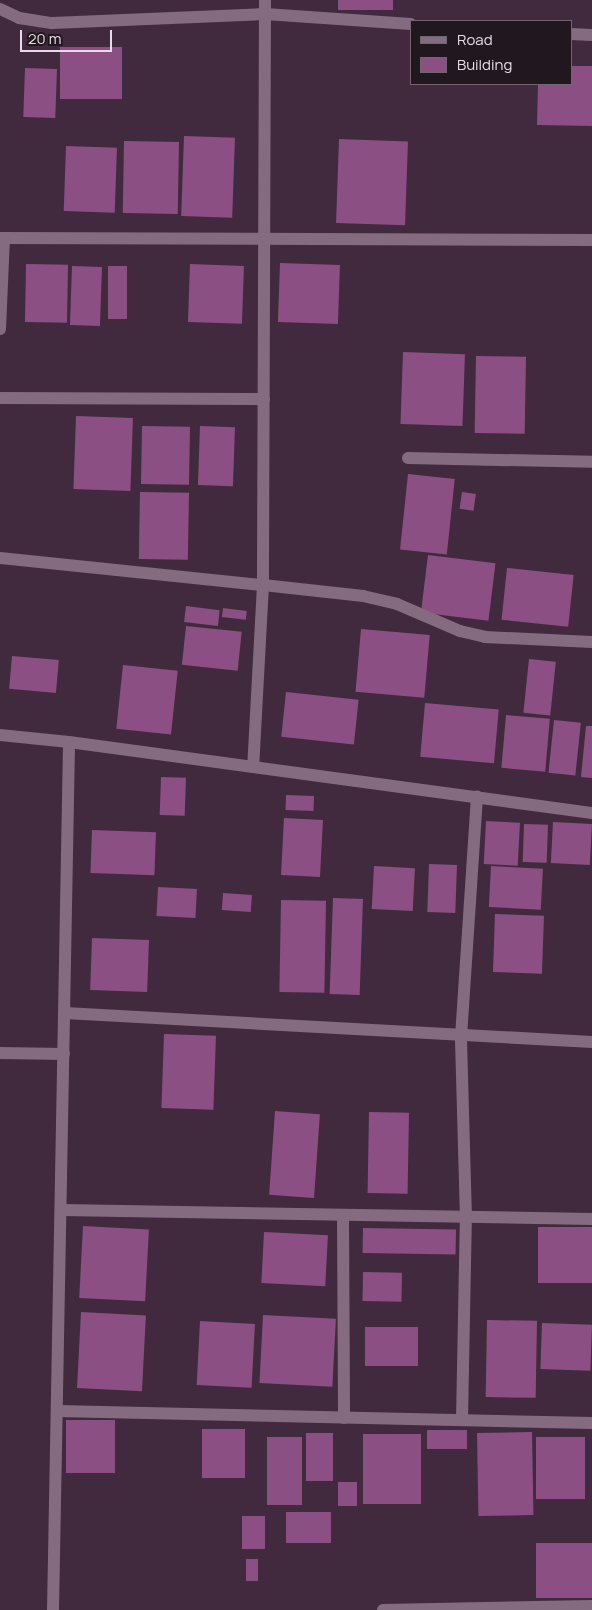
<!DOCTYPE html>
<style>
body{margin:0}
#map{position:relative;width:592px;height:1610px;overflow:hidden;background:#412a3d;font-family:Manrope,sans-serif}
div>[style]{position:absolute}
.building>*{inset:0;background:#8b4f84;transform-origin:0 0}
.street>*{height:12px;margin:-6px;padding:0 6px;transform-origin:6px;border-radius:6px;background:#846b80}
span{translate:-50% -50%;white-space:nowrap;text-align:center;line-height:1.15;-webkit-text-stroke:4px #21171f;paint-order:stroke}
.legend{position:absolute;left:410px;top:20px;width:162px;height:65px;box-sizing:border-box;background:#21171f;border:1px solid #71656f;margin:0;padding:6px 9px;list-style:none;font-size:15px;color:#e9dbe7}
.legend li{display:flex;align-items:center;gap:10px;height:25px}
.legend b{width:25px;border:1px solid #71656f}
.scale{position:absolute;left:20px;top:30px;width:92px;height:22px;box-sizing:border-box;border:2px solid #e9dbe7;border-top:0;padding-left:6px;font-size:15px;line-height:18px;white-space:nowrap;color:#e9dbe7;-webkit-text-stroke:4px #21171f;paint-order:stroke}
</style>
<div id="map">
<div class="building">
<i style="left:338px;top:0;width:55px;height:10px"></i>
<i style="left:60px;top:47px;width:62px;height:52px"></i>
<i style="clip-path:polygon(571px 66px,592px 66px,592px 126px,537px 125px,538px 84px,571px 84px)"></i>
<i style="left:25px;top:68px;width:32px;height:49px;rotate:2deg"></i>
<i style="left:184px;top:136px;width:51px;height:80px;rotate:2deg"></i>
<i style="left:339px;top:139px;width:69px;height:84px;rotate:2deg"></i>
<i style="left:124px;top:141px;width:55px;height:72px;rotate:1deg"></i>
<i style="left:66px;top:146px;width:51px;height:65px;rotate:2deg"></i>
<i style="left:280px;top:263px;width:60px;height:59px;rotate:2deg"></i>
<i style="left:26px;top:264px;width:42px;height:58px;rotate:1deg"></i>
<i style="left:190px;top:264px;width:54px;height:58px;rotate:2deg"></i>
<i style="left:72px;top:266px;width:30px;height:59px;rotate:2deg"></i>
<i style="left:108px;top:266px;width:19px;height:53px"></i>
<i style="left:403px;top:352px;width:62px;height:72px;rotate:2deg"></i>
<i style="left:476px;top:356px;width:50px;height:77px;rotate:1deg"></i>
<i style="left:76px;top:416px;width:57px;height:73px;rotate:2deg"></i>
<i style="left:142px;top:426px;width:48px;height:58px;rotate:1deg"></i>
<i style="left:200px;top:426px;width:35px;height:59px;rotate:2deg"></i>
<i style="left:408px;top:474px;width:47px;height:76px;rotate:6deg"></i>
<i style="left:140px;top:492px;width:49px;height:67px;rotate:1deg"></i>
<i style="left:462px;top:492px;width:14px;height:17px;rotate:8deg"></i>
<i style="left:428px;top:555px;width:68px;height:58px;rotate:7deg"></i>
<i style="left:507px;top:568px;width:67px;height:52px;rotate:6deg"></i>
<i style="left:186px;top:606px;width:34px;height:16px;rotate:7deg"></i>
<i style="left:223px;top:608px;width:24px;height:9px;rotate:7deg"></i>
<i style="left:186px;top:626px;width:56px;height:39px;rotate:6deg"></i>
<i style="left:361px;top:629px;width:69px;height:63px;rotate:5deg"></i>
<i style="left:12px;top:656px;width:47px;height:33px;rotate:5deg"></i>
<i style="left:529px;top:659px;width:27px;height:54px;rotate:6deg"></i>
<i style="left:123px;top:665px;width:55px;height:64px;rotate:6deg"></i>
<i style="left:286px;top:692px;width:73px;height:45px;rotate:6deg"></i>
<i style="left:425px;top:703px;width:74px;height:54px;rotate:5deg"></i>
<i style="left:506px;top:715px;width:44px;height:53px;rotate:5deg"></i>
<i style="left:554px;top:720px;width:27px;height:53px;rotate:6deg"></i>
<i style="clip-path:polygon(586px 726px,592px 726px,592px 778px,581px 777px)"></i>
<i style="left:161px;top:777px;width:25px;height:38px;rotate:2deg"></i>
<i style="left:286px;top:795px;width:28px;height:15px;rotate:2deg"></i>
<i style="left:284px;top:818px;width:39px;height:57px;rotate:3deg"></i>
<i style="left:486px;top:821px;width:34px;height:43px;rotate:3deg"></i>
<i style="left:553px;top:822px;width:39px;height:41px;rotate:3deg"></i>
<i style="left:524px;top:824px;width:24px;height:38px;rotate:2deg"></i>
<i style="left:92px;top:830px;width:64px;height:43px;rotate:2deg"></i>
<i style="left:429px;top:864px;width:28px;height:48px;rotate:2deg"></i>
<i style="left:374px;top:866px;width:41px;height:43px;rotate:3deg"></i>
<i style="left:491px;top:866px;width:52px;height:41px;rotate:3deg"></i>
<i style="left:158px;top:887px;width:39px;height:29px;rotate:3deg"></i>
<i style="left:223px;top:893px;width:29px;height:17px;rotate:4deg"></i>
<i style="left:333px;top:898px;width:30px;height:96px;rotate:2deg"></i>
<i style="left:281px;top:900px;width:45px;height:92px;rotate:1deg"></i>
<i style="left:495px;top:914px;width:49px;height:58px;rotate:2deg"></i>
<i style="left:92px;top:938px;width:57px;height:52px;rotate:2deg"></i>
<i style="left:164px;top:1034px;width:52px;height:74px;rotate:2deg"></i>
<i style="left:275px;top:1111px;width:45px;height:84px;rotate:4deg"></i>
<i style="left:369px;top:1112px;width:40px;height:81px;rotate:1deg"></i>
<i style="left:83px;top:1226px;width:66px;height:72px;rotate:3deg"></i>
<i style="left:538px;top:1227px;width:54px;height:56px"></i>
<i style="left:363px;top:1228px;width:93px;height:25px;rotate:1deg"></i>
<i style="left:264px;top:1232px;width:64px;height:51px;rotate:3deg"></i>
<i style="left:363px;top:1272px;width:39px;height:29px;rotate:1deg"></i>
<i style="left:81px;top:1312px;width:65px;height:76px;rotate:3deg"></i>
<i style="left:263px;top:1315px;width:73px;height:68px;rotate:3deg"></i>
<i style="left:487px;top:1320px;width:50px;height:77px;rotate:1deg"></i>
<i style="left:200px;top:1321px;width:55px;height:64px;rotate:3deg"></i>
<i style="left:542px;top:1323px;width:50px;height:46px;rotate:2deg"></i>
<i style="left:365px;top:1327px;width:53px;height:39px"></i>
<i style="left:66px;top:1420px;width:49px;height:53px"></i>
<i style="left:202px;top:1429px;width:43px;height:49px"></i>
<i style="left:427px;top:1430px;width:40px;height:19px"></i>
<i style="left:532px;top:1432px;width:83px;height:55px;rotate:89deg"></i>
<i style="left:306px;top:1433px;width:27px;height:48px"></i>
<i style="left:363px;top:1434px;width:58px;height:70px"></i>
<i style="left:267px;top:1437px;width:35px;height:68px"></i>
<i style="left:536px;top:1437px;width:49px;height:62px"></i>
<i style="left:338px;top:1482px;width:19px;height:24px"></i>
<i style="left:286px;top:1512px;width:45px;height:31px"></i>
<i style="left:242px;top:1516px;width:23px;height:33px"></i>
<i style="left:536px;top:1543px;width:56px;height:55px"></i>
<i style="left:258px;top:1559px;width:22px;height:12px;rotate:90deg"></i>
</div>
<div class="street">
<i style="left:265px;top:0;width:585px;rotate:90.2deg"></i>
<i style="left:263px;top:585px;width:101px;rotate:6.3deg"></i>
<i style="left:363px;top:596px;width:35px;rotate:13deg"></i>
<i style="left:397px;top:604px;width:69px;rotate:23.2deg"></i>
<i style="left:460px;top:631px;width:26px;rotate:13deg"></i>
<i style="left:485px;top:637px;width:107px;rotate:2.7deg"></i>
<i style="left:0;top:9px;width:21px;rotate:25deg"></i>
<i style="left:19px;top:18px;width:33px;rotate:9deg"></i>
<i style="left:52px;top:23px;width:213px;rotate:-2.4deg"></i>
<i style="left:265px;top:14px;width:146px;rotate:3.9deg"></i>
<i style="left:571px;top:34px;width:21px;rotate:3deg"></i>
<i style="left:0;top:238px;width:592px;rotate:0.19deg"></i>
<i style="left:0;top:329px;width:91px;rotate:-87.5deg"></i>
<i style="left:0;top:398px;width:264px;rotate:0.2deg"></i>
<i style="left:408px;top:458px;width:184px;rotate:1.2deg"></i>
<i style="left:0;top:558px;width:264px;rotate:5.9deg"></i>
<i style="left:263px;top:585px;width:182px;rotate:93.1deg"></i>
<i style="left:0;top:735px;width:69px;rotate:5.8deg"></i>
<i style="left:65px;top:1013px;width:528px;rotate:3.15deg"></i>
<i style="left:0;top:1053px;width:64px;rotate:0.9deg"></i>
<i style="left:61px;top:1210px;width:531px;rotate:0.97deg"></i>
<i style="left:343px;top:1216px;width:202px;rotate:89.7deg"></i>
<i style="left:58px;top:1411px;width:534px;rotate:1.29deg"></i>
<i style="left:462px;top:1420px;width:201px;rotate:-88.9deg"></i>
<i style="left:466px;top:1219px;width:182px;rotate:-91.6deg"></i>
<i style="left:461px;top:1037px;width:241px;rotate:-86.2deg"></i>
<i style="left:53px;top:1610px;width:868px;rotate:-88.94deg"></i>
<i style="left:69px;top:742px;width:528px;rotate:7.73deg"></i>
<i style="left:383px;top:1610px;width:209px;rotate:-1.1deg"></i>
</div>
<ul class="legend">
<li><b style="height:6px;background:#846b80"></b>Road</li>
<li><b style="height:14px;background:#8b4f84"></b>Building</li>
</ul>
<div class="scale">20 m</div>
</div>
